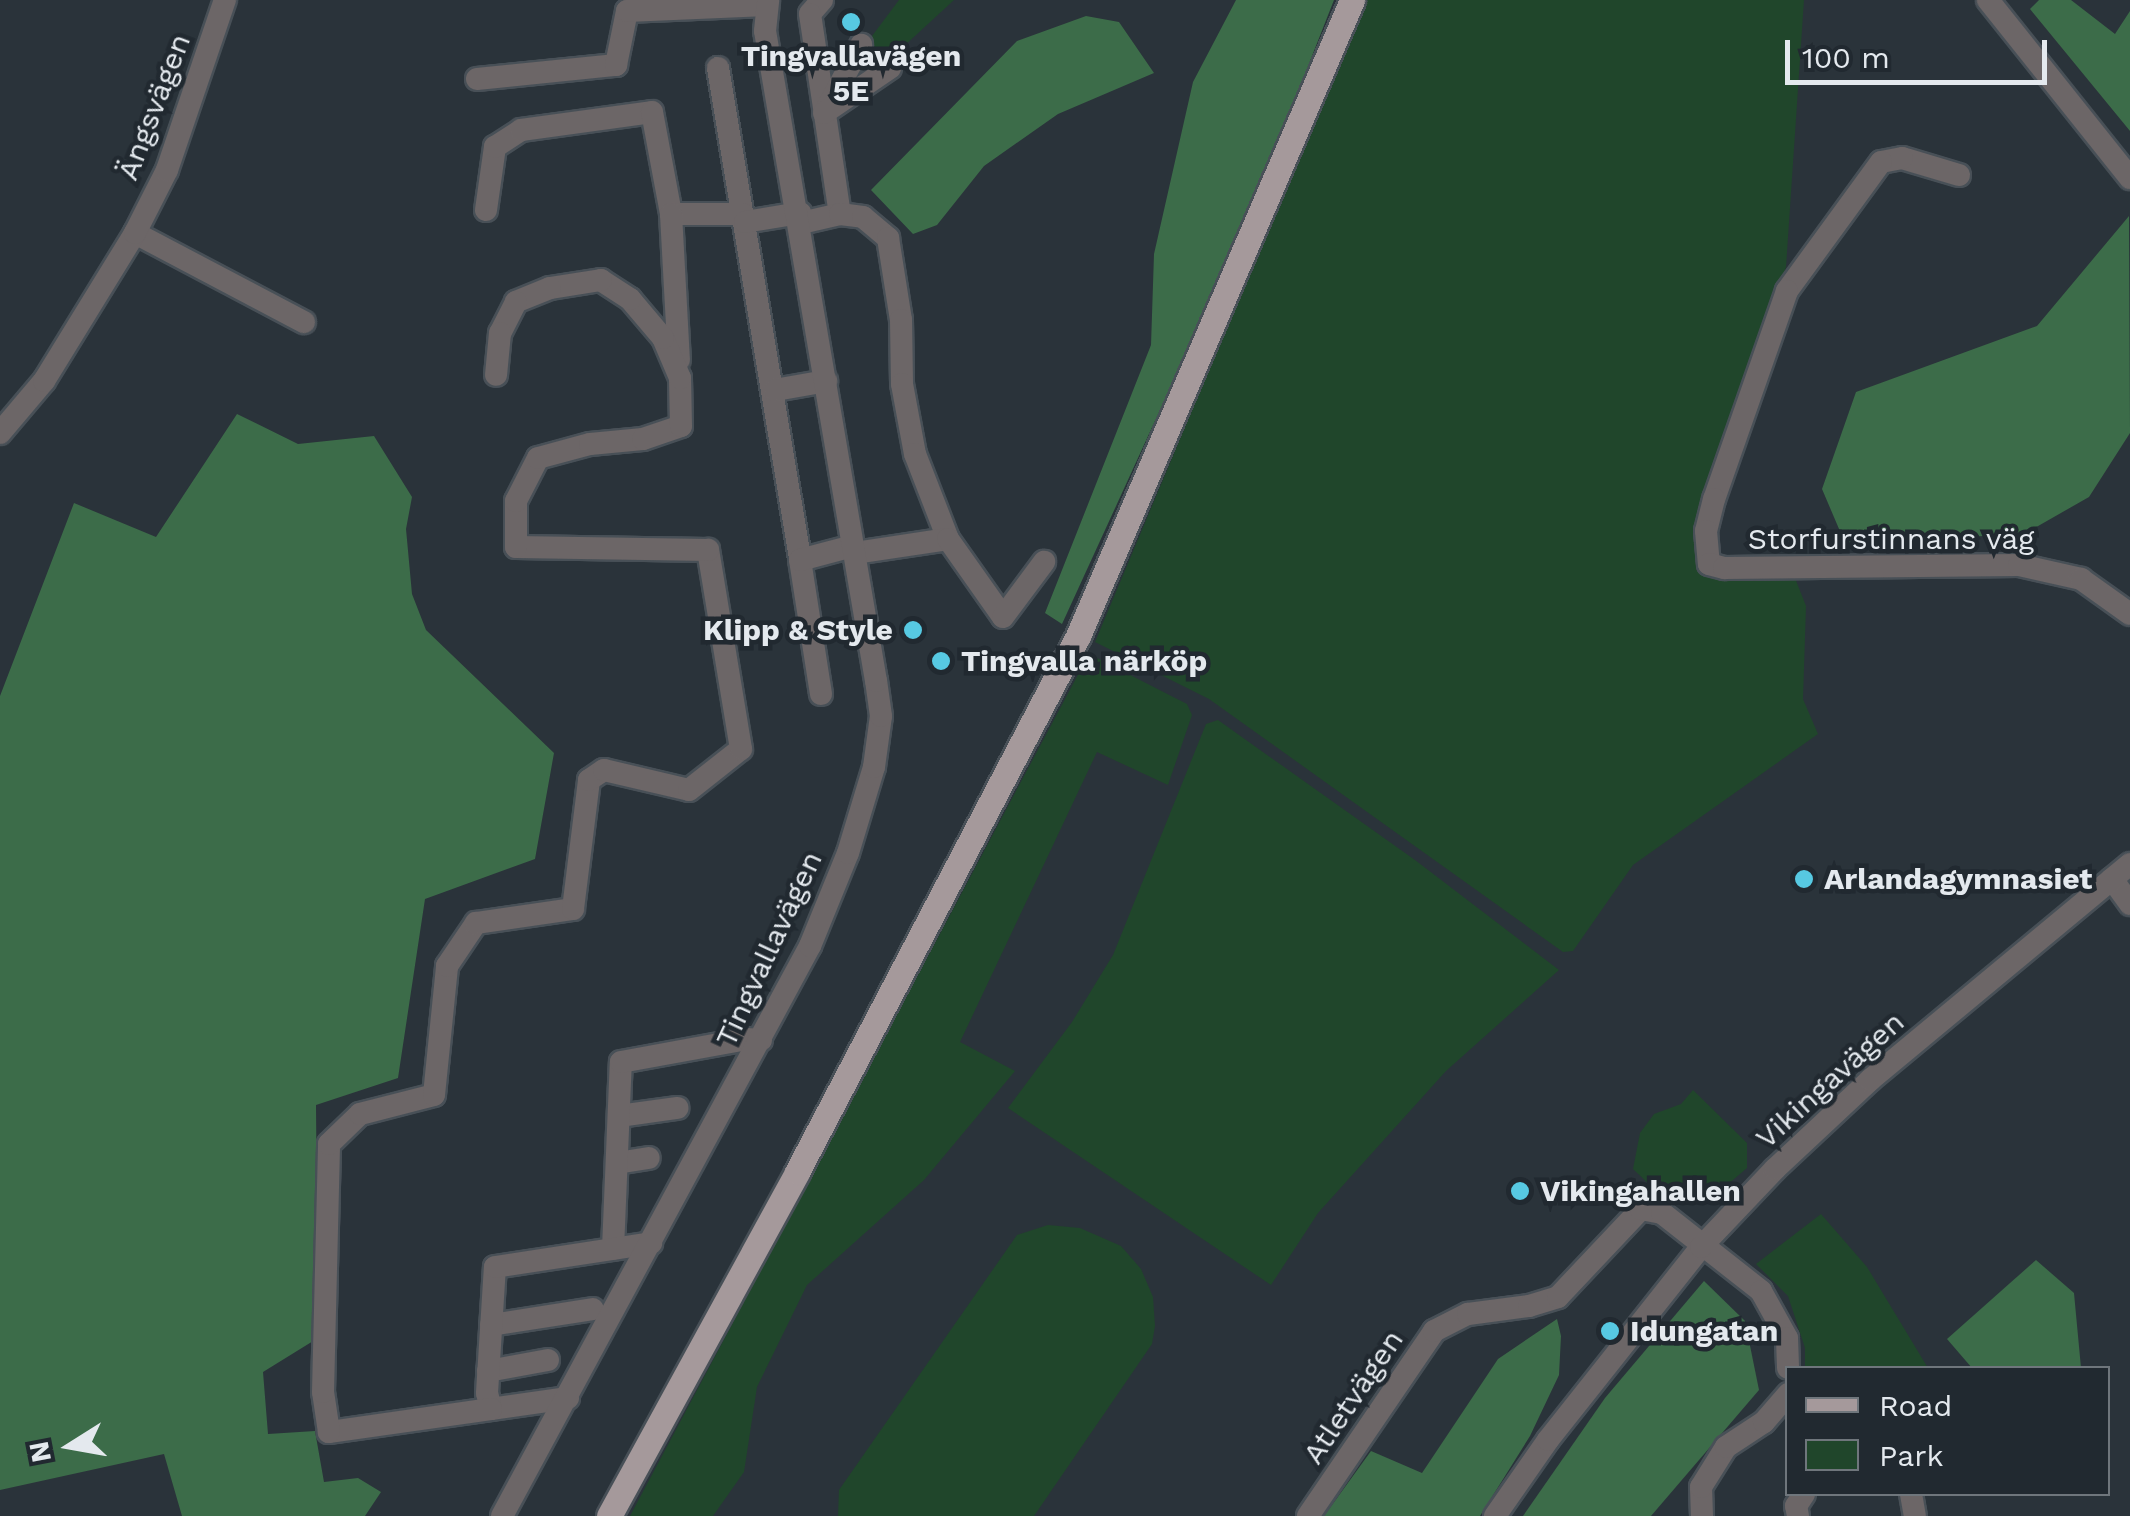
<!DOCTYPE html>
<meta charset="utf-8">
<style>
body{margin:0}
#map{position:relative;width:2130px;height:1516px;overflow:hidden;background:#2a333a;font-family:"Work Sans",sans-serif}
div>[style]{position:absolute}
.green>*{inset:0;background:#20462b}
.forest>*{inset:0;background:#3c6c49}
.roads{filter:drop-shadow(2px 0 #485057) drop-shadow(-2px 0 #485057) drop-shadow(0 2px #485057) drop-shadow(0 -2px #485057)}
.minor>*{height:22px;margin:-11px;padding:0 11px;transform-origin:11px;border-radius:11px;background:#6c6667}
.major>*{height:25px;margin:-12.5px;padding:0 12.5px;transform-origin:12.5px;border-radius:12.5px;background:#a5999b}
.dots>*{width:28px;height:28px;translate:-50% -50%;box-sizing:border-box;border:5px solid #212930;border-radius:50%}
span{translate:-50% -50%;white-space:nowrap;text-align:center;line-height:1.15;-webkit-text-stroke:9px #212930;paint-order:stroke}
.poi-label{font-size:30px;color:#e4e9ee;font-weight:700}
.right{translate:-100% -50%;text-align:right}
.left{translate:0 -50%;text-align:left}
.street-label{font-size:30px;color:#e4e9ee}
.legend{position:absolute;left:1785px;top:1366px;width:325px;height:130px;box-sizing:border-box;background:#212930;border:2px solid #6f767c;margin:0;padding:12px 18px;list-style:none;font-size:30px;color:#e4e9ee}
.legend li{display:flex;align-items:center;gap:20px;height:50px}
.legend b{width:50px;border:2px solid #6f767c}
.north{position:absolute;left:20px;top:1396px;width:100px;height:100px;-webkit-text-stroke:8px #212930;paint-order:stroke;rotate:259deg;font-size:28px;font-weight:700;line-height:40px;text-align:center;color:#e4e9ee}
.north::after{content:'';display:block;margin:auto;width:35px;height:45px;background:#e4e9ee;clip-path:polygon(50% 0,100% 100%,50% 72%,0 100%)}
.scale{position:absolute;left:1785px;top:40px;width:262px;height:45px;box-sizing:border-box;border:5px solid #e4e9ee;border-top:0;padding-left:12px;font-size:30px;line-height:35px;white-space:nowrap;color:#e4e9ee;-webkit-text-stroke:8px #212930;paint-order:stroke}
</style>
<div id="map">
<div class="green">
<i style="clip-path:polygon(899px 0,954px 0,889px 60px,866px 44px)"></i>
<i style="clip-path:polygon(1364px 0,1804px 0,1786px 267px,1696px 519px,1702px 575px,1795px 578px,1806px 606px,1803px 699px,1818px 734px,1633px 865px,1573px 951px,1563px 952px,1209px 699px,1095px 642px)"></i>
<i style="clip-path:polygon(1089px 654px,1187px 704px,1192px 715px,1168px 785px,1097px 752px,960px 1042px,1015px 1071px,924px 1180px,807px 1285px,757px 1387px,744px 1472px,713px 1516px,630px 1516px)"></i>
<i style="clip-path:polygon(1218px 720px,1415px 860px,1559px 970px,1446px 1071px,1318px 1213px,1271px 1285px,1008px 1108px,1072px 1022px,1113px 955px,1206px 724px)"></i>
<i style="clip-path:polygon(1693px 1090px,1747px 1143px,1747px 1168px,1707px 1202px,1687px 1203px,1674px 1191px,1653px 1188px,1633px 1169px,1640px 1133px,1654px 1114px,1681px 1104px)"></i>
<i style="clip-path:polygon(1821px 1214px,1867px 1267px,1928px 1368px,1805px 1368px,1805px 1348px,1788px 1296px,1756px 1264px)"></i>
<i style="clip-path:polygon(1048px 1225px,1080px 1228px,1121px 1246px,1141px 1269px,1153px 1297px,1155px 1326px,1152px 1344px,1034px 1516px,838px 1516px,839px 1490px,1017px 1235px)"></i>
</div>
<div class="forest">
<i style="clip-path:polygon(1236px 0,1334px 0,1252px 209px,1062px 624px,1045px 613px,1151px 345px,1154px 254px,1193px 82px)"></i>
<i style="clip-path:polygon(2039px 0,2071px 0,2115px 34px,2130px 11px,2130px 131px,2030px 9px)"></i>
<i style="clip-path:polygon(1086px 16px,1119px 22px,1154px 73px,1058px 114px,984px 166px,937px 225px,913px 234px,871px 190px,1017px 41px)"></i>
<i style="clip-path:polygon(2129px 216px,2130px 433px,2089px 497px,2024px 534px,1845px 543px,1822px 489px,1856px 392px,2037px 326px)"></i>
<i style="clip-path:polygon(237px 414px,298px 444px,374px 436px,412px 497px,406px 529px,412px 594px,426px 630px,554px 753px,535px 859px,425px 899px,398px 1078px,316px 1105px,318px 1338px,263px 1372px,268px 1434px,315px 1431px,324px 1482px,358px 1478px,381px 1492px,365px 1516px,182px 1516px,164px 1454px,0 1490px,0 696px,74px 503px,156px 537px)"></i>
<i style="clip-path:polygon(2036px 1260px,2074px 1293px,2081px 1368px,1972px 1368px,1947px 1339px)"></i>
<i style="clip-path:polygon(1704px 1281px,1745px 1321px,1759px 1390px,1651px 1516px,1523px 1516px,1605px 1398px)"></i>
<i style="clip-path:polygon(1557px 1319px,1561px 1336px,1559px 1375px,1530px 1436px,1480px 1516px,1324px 1516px,1371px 1451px,1422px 1473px,1498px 1359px)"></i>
</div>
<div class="roads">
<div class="minor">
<i style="left:822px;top:0;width:18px;rotate:131deg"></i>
<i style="left:810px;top:14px;width:202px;rotate:81.5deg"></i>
<i style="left:1988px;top:0;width:228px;rotate:51.4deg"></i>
<i style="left:718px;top:68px;width:499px;rotate:80.5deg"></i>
<i style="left:477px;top:79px;width:140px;rotate:-5.8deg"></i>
<i style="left:616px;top:65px;width:55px;rotate:-78.5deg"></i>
<i style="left:627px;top:11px;width:140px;rotate:-2.5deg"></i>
<i style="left:827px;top:108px;width:72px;rotate:-61.6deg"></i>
<i style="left:824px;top:113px;width:80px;rotate:-34.3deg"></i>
<i style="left:1959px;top:175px;width:59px;rotate:-163.4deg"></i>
<i style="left:1902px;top:158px;width:21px;rotate:169deg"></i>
<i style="left:1881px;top:162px;width:160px;rotate:126.1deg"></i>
<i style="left:1787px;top:291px;width:220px;rotate:109.3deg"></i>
<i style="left:1714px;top:499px;width:33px;rotate:104deg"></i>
<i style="left:1706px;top:531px;width:33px;rotate:85deg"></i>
<i style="left:1709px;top:564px;width:16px;rotate:15deg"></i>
<i style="left:1724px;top:568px;width:295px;rotate:-0.6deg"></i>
<i style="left:2019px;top:565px;width:64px;rotate:12.7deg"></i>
<i style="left:2081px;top:579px;width:60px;rotate:35.5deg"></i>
<i style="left:486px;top:210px;width:64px;rotate:-81.9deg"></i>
<i style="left:495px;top:147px;width:31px;rotate:-33deg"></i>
<i style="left:521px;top:130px;width:132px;rotate:-7.8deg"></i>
<i style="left:652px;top:112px;width:104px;rotate:79.4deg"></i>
<i style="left:671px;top:214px;width:72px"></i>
<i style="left:671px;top:214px;width:146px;rotate:86.9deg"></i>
<i style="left:745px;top:222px;width:56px;rotate:-9.3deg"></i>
<i style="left:801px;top:223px;width:40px;rotate:-13deg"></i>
<i style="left:840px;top:214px;width:23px;rotate:7deg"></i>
<i style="left:863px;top:217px;width:33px;rotate:40deg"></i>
<i style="left:888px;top:238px;width:83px;rotate:81deg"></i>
<i style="left:901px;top:320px;width:64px;rotate:89.1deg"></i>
<i style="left:902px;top:384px;width:71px;rotate:79.5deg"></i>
<i style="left:915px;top:454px;width:91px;rotate:68.8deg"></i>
<i style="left:948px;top:539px;width:95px;rotate:171.5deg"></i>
<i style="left:135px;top:233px;width:191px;rotate:27.8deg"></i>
<i style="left:775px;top:390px;width:52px;rotate:-10deg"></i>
<i style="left:0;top:433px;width:68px;rotate:-49.8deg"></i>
<i style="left:44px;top:381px;width:174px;rotate:-58.4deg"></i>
<i style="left:135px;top:233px;width:71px;rotate:-63.1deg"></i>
<i style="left:167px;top:170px;width:180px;rotate:-71.2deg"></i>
<i style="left:948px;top:539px;width:95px;rotate:54.8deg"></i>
<i style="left:1003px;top:617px;width:69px;rotate:-53.3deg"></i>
<i style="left:821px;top:694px;width:136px;rotate:-98.9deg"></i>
<i style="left:800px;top:560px;width:55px;rotate:-14.8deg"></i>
<i style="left:2112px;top:879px;width:31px;rotate:54deg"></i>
<i style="left:619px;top:1116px;width:59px;rotate:-7.9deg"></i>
<i style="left:617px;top:1163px;width:32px;rotate:-9deg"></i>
<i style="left:613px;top:1249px;width:187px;rotate:-87.6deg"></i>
<i style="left:621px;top:1062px;width:127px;rotate:-10.4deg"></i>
<i style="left:746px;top:1039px;width:15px;rotate:4deg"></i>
<i style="left:491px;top:1325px;width:103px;rotate:-8.9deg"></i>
<i style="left:488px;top:1371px;width:61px;rotate:-10.4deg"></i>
<i style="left:568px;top:1398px;width:78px;rotate:171.9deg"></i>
<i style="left:491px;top:1409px;width:16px;rotate:-104deg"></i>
<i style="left:487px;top:1393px;width:126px;rotate:-86.4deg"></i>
<i style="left:495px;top:1267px;width:158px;rotate:-8.7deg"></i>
<i style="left:491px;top:1409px;width:164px;rotate:171.9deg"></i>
<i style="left:329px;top:1432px;width:40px;rotate:-98.5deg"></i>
<i style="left:323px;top:1392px;width:248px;rotate:-88.6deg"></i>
<i style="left:329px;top:1144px;width:43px;rotate:-44.1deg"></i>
<i style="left:360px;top:1114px;width:76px;rotate:-14.4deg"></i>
<i style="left:434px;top:1095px;width:130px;rotate:-84.2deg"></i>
<i style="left:447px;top:966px;width:52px;rotate:-56deg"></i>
<i style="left:476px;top:923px;width:98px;rotate:-8.2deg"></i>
<i style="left:573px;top:909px;width:130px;rotate:-82.9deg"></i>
<i style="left:589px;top:780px;width:18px;rotate:-34deg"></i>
<i style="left:604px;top:770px;width:87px;rotate:13.2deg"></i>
<i style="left:689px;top:790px;width:66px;rotate:-38.3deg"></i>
<i style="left:741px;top:749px;width:202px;rotate:-99.4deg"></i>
<i style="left:708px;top:550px;width:192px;rotate:-179.1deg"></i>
<i style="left:516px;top:547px;width:46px;rotate:-90deg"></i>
<i style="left:516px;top:501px;width:48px;rotate:-62.9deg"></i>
<i style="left:538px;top:458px;width:54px;rotate:-15.1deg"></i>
<i style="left:590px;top:444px;width:53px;rotate:-5.4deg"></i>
<i style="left:643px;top:439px;width:40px;rotate:-18.9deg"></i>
<i style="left:681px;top:426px;width:48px;rotate:-91.2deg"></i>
<i style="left:680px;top:378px;width:43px;rotate:-113deg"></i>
<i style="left:663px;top:338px;width:51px;rotate:-130.2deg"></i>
<i style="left:630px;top:299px;width:35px;rotate:-147deg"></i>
<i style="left:601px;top:280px;width:52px;rotate:171.1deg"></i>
<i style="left:550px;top:288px;width:37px;rotate:158deg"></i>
<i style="left:516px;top:302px;width:35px;rotate:117deg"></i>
<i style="left:500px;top:333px;width:42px;rotate:95.4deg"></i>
<i style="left:1911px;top:1494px;width:22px;rotate:80deg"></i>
<i style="left:502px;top:1516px;width:648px;rotate:-61.62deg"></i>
<i style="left:810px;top:946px;width:100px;rotate:-67.8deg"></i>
<i style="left:848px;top:853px;width:90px;rotate:-73.2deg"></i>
<i style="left:874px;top:767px;width:51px;rotate:-82.2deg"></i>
<i style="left:881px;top:716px;width:35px;rotate:-98deg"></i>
<i style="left:876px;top:681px;width:659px;rotate:-99.69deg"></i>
<i style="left:765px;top:31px;width:31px;rotate:-84deg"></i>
<i style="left:1308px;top:1516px;width:224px;rotate:-55.7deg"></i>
<i style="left:1434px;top:1331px;width:38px;rotate:-27deg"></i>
<i style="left:1468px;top:1314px;width:62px;rotate:-7.5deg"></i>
<i style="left:1529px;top:1306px;width:30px;rotate:-17deg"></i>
<i style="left:1558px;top:1297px;width:121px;rotate:-46.7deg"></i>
<i style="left:1641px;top:1209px;width:21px;rotate:11deg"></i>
<i style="left:1662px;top:1213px;width:126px;rotate:38.2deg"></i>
<i style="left:1761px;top:1291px;width:54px;rotate:61deg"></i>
<i style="left:1787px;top:1338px;width:30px;rotate:88deg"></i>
<i style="left:1495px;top:1516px;width:93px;rotate:-55.1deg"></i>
<i style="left:1548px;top:1440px;width:246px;rotate:-51.6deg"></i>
<i style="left:1701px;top:1247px;width:108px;rotate:-46.5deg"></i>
<i style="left:1775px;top:1169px;width:130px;rotate:-43.1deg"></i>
<i style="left:1870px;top:1080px;width:338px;rotate:-39.7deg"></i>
<i style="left:1702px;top:1516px;width:29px;rotate:-92deg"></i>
<i style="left:1701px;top:1487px;width:47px;rotate:-58deg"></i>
<i style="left:1726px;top:1447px;width:45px;rotate:-33.3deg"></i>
<i style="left:1764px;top:1422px;width:37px;rotate:-49deg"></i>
<i style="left:1798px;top:1516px;width:10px;rotate:-101deg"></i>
<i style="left:1796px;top:1506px;width:14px;rotate:-56deg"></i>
</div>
<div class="major">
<i style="left:609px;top:1516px;width:392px;rotate:-61.3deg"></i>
<i style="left:797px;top:1172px;width:605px;rotate:-62.33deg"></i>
<i style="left:1078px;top:636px;width:693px;rotate:-66.69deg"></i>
</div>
</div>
<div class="dots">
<i style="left:851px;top:22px;background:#57c9e2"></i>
<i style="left:913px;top:630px;background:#57c9e2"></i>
<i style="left:941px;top:661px;background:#57c9e2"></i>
<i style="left:1804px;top:879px;background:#57c9e2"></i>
<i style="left:1520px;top:1191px;background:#57c9e2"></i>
<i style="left:1610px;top:1331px;background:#57c9e2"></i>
</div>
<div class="poi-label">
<span style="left:851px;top:73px">Tingvallavägen<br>5E</span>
<span class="right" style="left:893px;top:630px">Klipp &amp; Style</span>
<span class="left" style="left:961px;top:661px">Tingvalla närköp</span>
<span class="left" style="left:1824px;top:879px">Arlandagymnasiet</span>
<span class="left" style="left:1540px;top:1191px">Vikingahallen</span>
<span class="left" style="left:1630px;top:1331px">Idungatan</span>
</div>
<div class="street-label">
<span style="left:154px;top:107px;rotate:-69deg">Ängsvägen</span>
<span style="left:1891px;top:539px">Storfurstinnans väg</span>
<span style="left:769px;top:949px;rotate:-65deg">Tingvallavägen</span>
<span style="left:1830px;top:1080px;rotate:-42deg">Vikingavägen</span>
<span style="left:1353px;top:1397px;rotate:-56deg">Atletvägen</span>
</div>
<ul class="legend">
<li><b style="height:12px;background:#a5999b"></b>Road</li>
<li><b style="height:28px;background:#20462b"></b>Park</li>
</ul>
<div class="north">N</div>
<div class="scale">100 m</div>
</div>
